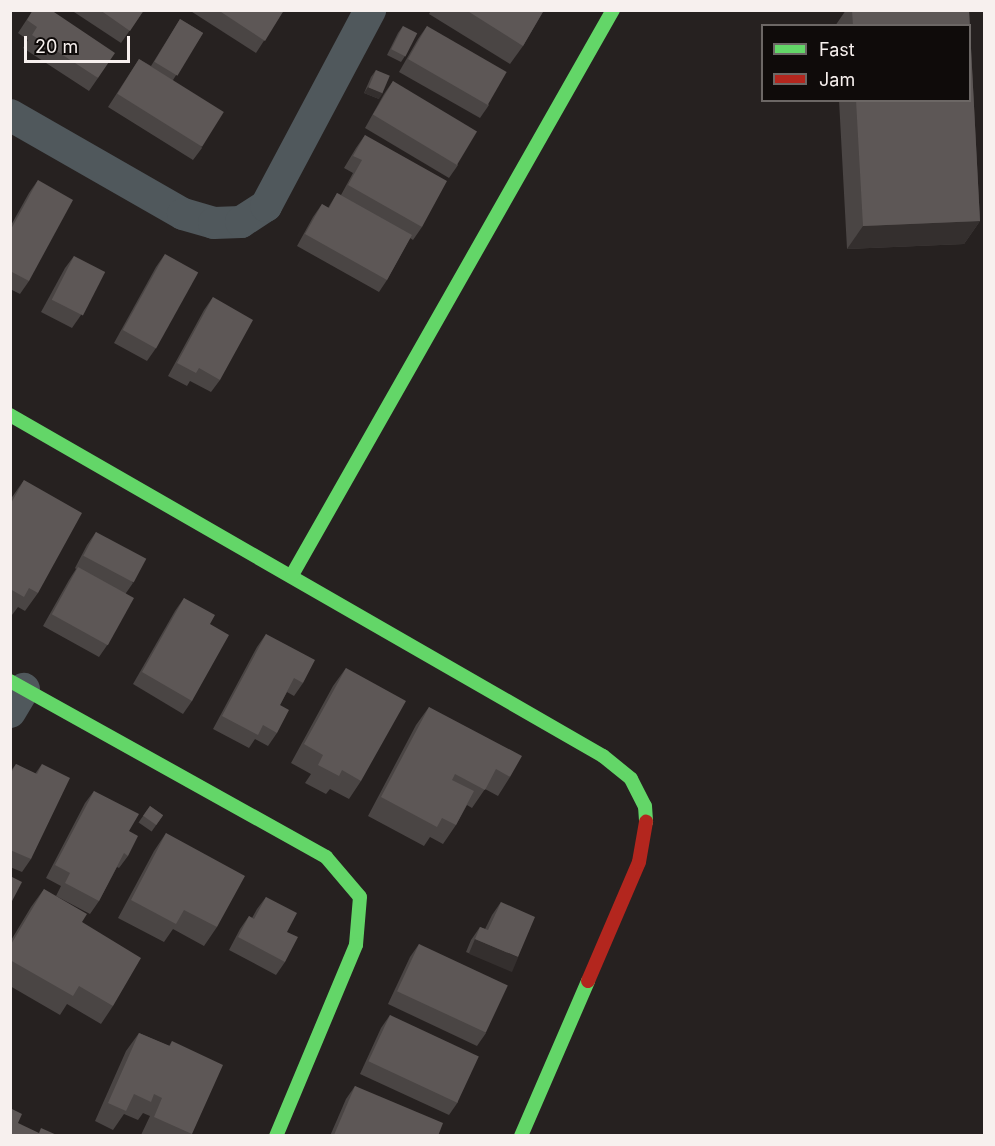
<!DOCTYPE html>
<style>
body{margin:0}
#map{position:relative;width:995px;height:1146px;overflow:hidden;background:#262120;font-family:Inter,sans-serif}
div>[style]{position:absolute}
.street>*{height:32px;margin:-16px;padding:0 16px;transform-origin:16px;border-radius:16px;background:#50585c}
.fast>*{height:14px;margin:-7px;padding:0 7px;transform-origin:7px;border-radius:7px;background:#63d668}
.jam>*{height:14px;margin:-7px;padding:0 7px;transform-origin:7px;border-radius:7px;background:#b3261e}
.wall>*{inset:0;background:#4a4544;transform-origin:0 0}
.shaded-wall>*{inset:0;background:#342f2e;transform-origin:0 0}
.building>*{inset:0;background:#5d5756;transform-origin:0 0}
span{translate:-50% -50%;white-space:nowrap;text-align:center;line-height:1.15;-webkit-text-stroke:4.5px #0f0b0a;paint-order:stroke}
.frame{position:absolute;inset:0;border:12px solid #f7f0ee;pointer-events:none}
.legend{position:absolute;left:761px;top:24px;width:210px;height:78px;box-sizing:border-box;background:#0f0b0a;border:2px solid #6c6765;margin:0;padding:8px 10px;list-style:none;font-size:18px;color:#f7f0ee}
.legend li{display:flex;align-items:center;gap:12px;height:30px}
.legend b{width:30px;border:2px solid #6c6765}
.scale{position:absolute;left:24px;top:36px;width:106px;height:27px;box-sizing:border-box;border:3px solid #f7f0ee;border-top:0;padding-left:8px;font-size:18px;line-height:21px;white-space:nowrap;color:#f7f0ee;-webkit-text-stroke:4px #0f0b0a;paint-order:stroke}
</style>
<div id="map">
<div class="street">
<i style="left:10px;top:115px;width:199px;rotate:29.8deg"></i>
<i style="left:183px;top:214px;width:32px;rotate:16deg"></i>
<i style="left:214px;top:223px;width:27px;rotate:-2deg"></i>
<i style="left:241px;top:222px;width:30px;rotate:-33deg"></i>
<i style="left:266px;top:206px;width:222px;rotate:-62deg"></i>
<i style="left:10px;top:712px;width:27px;rotate:-59deg"></i>
</div>
<div class="fast">
<i style="left:10px;top:415px;width:684px;rotate:29.9deg"></i>
<i style="left:603px;top:756px;width:36px;rotate:39deg"></i>
<i style="left:631px;top:779px;width:30px;rotate:63deg"></i>
<i style="left:645px;top:806px;width:16px;rotate:86deg"></i>
<i style="left:292px;top:575px;width:650px;rotate:-60.4deg"></i>
<i style="left:10px;top:681px;width:362px;rotate:29.1deg"></i>
<i style="left:326px;top:857px;width:52px;rotate:49.6deg"></i>
<i style="left:360px;top:897px;width:48px;rotate:94.8deg"></i>
<i style="left:356px;top:945px;width:207px;rotate:112.7deg"></i>
<i style="left:521px;top:1136px;width:169px;rotate:-66.6deg"></i>
</div>
<div class="jam">
<i style="left:588px;top:981px;width:129px;rotate:-66.8deg"></i>
<i style="left:639px;top:862px;width:41px;rotate:-80.1deg"></i>
</div>
<div class="wall">
<i style="clip-path:polygon(33px 10px,98px 78px,89px 91px,23px 48px,28px 40px,18px 33px)"></i>
<i style="clip-path:polygon(71px 10px,144px 10px,121px 43px)"></i>
<i style="clip-path:polygon(189px 10px,284px 10px,256px 53px)"></i>
<i style="clip-path:polygon(431px 10px,544px 10px,523px 46px,510px 64px,429px 14px)"></i>
<i style="clip-path:polygon(846px 10px,969px 10px,980px 221px,964px 244px,847px 249px,839px 100px,969px 100px,969px 26px,835px 26px)"></i>
<i style="clip-path:polygon(180px 19px,203px 33px,173px 80px,202px 148px,193px 160px,108px 107px,139px 59px,151px 66px)"></i>
<i style="clip-path:polygon(403px 26px,405px 56px,401px 62px,387px 55px,398px 33px)"></i>
<i style="clip-path:polygon(427px 26px,489px 105px,480px 118px,399px 72px,418px 39px)"></i>
<i style="clip-path:polygon(376px 70px,379px 99px,364px 93px,371px 77px)"></i>
<i style="clip-path:polygon(393px 81px,458px 165px,449px 178px,365px 128px,384px 94px)"></i>
<i style="clip-path:polygon(365px 135px,422px 227px,413px 240px,410px 238px,387px 280px,379px 292px,297px 246px,313px 217px,322px 204px,328px 208px,337px 193px,341px 195px,353px 173px,344px 168px,356px 148px)"></i>
<i style="clip-path:polygon(38px 180px,29px 281px,20px 294px,10px 289px,10px 227px,29px 193px)"></i>
<i style="clip-path:polygon(165px 254px,156px 348px,147px 361px,114px 343px,156px 267px)"></i>
<i style="clip-path:polygon(74px 256px,81px 315px,72px 328px,41px 312px,65px 268px)"></i>
<i style="clip-path:polygon(213px 297px,220px 380px,211px 392px,190px 381px,187px 386px,168px 376px,204px 310px)"></i>
<i style="clip-path:polygon(24px 480px,38px 593px,25px 611px,18px 607px,12px 615px,10px 615px,10px 500px)"></i>
<i style="clip-path:polygon(96px 532px,133px 583px,126px 593px,108px 644px,99px 657px,43px 626px,69px 580px,76px 569px,75px 568px,87px 545px)"></i>
<i style="clip-path:polygon(184px 598px,210px 624px,192px 701px,183px 714px,133px 684px,175px 611px)"></i>
<i style="clip-path:polygon(266px 634px,303px 683px,294px 696px,287px 692px,280px 705px,277px 733px,268px 746px,255px 739px,249px 748px,213px 729px,257px 647px)"></i>
<i style="clip-path:polygon(346px 668px,361px 781px,349px 799px,330px 789px,326px 794px,305px 783px,311px 774px,291px 763px,333px 686px)"></i>
<i style="clip-path:polygon(429px 707px,510px 777px,498px 796px,485px 789px,472px 808px,467px 805px,456px 825px,443px 844px,430px 837px,424px 846px,368px 816px,416px 725px)"></i>
<i style="clip-path:polygon(16px 764px,35px 774px,42px 764px,31px 859px,22px 872px,10px 867px,10px 772px)"></i>
<i style="clip-path:polygon(94px 791px,129px 831px,128px 856px,119px 868px,117px 867px,99px 901px,90px 914px,56px 896px,61px 886px,46px 878px,85px 803px)"></i>
<i style="left:150px;top:806px;width:16px;height:20px;rotate:35deg"></i>
<i style="clip-path:polygon(166px 833px,217px 927px,204px 946px,173px 929px,164px 942px,118px 918px,154px 851px)"></i>
<i style="clip-path:polygon(44px 889px,82px 922px,113px 1006px,101px 1024px,67px 1004px,60px 1015px,10px 986px,10px 942px,31px 907px)"></i>
<i style="clip-path:polygon(266px 897px,287px 932px,285px 962px,276px 975px,229px 950px,240px 929px,249px 916px,252px 918px,257px 909px)"></i>
<i style="clip-path:polygon(501px 902px,509px 970px,466px 952px,471px 940px,480px 927px,485px 929px,492px 915px)"></i>
<i style="clip-path:polygon(419px 944px,486px 1033px,477px 1046px,388px 1004px,410px 957px)"></i>
<i style="clip-path:polygon(390px 1015px,458px 1102px,449px 1115px,360px 1074px,381px 1028px)"></i>
<i style="clip-path:polygon(139px 1033px,169px 1046px,172px 1041px,192px 1134px,191px 1136px,141px 1135px,150px 1116px,143px 1113px,138px 1120px,124px 1114px,113px 1130px,95px 1121px,126px 1051px)"></i>
<i style="clip-path:polygon(355px 1086px,438px 1136px,330px 1136px,346px 1099px)"></i>
</div>
<div class="shaded-wall">
<i style="clip-path:polygon(368px 87px,383px 93px,379px 99px,364px 93px)"></i>
<i style="clip-path:polygon(980px 221px,964px 244px,847px 249px,863px 226px)"></i>
<i style="left:475px;top:939px;width:47px;height:16px;rotate:23deg"></i>
</div>
<div class="building">
<i style="clip-path:polygon(33px 10px,51px 10px,115px 53px,98px 78px,32px 35px,37px 27px,27px 20px)"></i>
<i style="clip-path:polygon(100px 10px,144px 10px,130px 31px)"></i>
<i style="clip-path:polygon(218px 10px,284px 10px,265px 41px)"></i>
<i style="clip-path:polygon(466px 10px,544px 10px,523px 46px)"></i>
<i style="clip-path:polygon(852px 10px,969px 10px,980px 221px,863px 226px,856px 100px,969px 100px,969px 26px,853px 26px)"></i>
<i style="left:180px;top:19px;width:27px;height:50px;rotate:31deg"></i>
<i style="left:403px;top:26px;width:16px;height:26px;rotate:27deg"></i>
<i style="left:427px;top:26px;width:92px;height:38px;rotate:30deg"></i>
<i style="left:139px;top:59px;width:100px;height:41px;rotate:32deg"></i>
<i style="left:376px;top:70px;width:15px;height:19px;rotate:23deg"></i>
<i style="left:393px;top:81px;width:98px;height:39px;rotate:31deg"></i>
<i style="clip-path:polygon(365px 135px,447px 181px,422px 227px,348px 185px,362px 160px,353px 156px)"></i>
<i style="clip-path:polygon(38px 180px,73px 200px,29px 281px,10px 271px,10px 231px)"></i>
<i style="clip-path:polygon(337px 193px,412px 235px,387px 280px,305px 234px,322px 204px,329px 208px)"></i>
<i style="left:165px;top:254px;width:38px;height:87px;rotate:29deg"></i>
<i style="left:74px;top:256px;width:35px;height:49px;rotate:27deg"></i>
<i style="clip-path:polygon(213px 297px,253px 320px,220px 380px,199px 368px,196px 373px,177px 363px)"></i>
<i style="clip-path:polygon(24px 480px,82px 513px,38px 593px,29px 588px,24px 597px,10px 589px,10px 505px)"></i>
<i style="left:96px;top:532px;width:57px;height:27px;rotate:28deg"></i>
<i style="left:78px;top:567px;width:64px;height:54px;rotate:29deg"></i>
<i style="clip-path:polygon(184px 598px,215px 615px,210px 624px,229px 635px,192px 701px,142px 672px)"></i>
<i style="clip-path:polygon(266px 634px,315px 660px,303px 683px,294px 678px,280px 705px,289px 710px,277px 733px,263px 725px,258px 735px,222px 716px)"></i>
<i style="clip-path:polygon(346px 668px,406px 701px,361px 781px,342px 770px,339px 776px,318px 765px,323px 755px,304px 744px)"></i>
<i style="clip-path:polygon(429px 707px,522px 756px,510px 777px,496px 769px,485px 790px,455px 774px,452px 780px,474px 791px,456px 825px,442px 818px,437px 827px,381px 797px)"></i>
<i style="clip-path:polygon(16px 764px,37px 774px,42px 764px,70px 778px,31px 859px,10px 850px,10px 775px)"></i>
<i style="clip-path:polygon(94px 791px,139px 814px,129px 831px,138px 836px,128px 856px,124px 853px,99px 901px,65px 883px,70px 873px,55px 865px)"></i>
<i style="left:150px;top:806px;width:16px;height:12px;rotate:35deg"></i>
<i style="clip-path:polygon(166px 833px,245px 876px,217px 927px,184px 910px,176px 924px,131px 900px)"></i>
<i style="clip-path:polygon(10px 876px,22px 882px,10px 905px)"></i>
<i style="clip-path:polygon(44px 889px,87px 914px,82px 922px,141px 958px,113px 1006px,79px 986px,73px 996px,10px 960px,10px 946px)"></i>
<i style="clip-path:polygon(266px 897px,297px 913px,287px 932px,298px 937px,285px 962px,238px 937px,249px 916px,254px 919px)"></i>
<i style="clip-path:polygon(501px 902px,535px 917px,518px 957px,475px 939px,480px 927px,488px 930px)"></i>
<i style="left:419px;top:944px;width:98px;height:52px;rotate:25deg"></i>
<i style="left:390px;top:1015px;width:98px;height:51px;rotate:25deg"></i>
<i style="clip-path:polygon(139px 1033px,170px 1046px,172px 1041px,223px 1065px,192px 1134px,154px 1117px,162px 1098px,154px 1094px,151px 1102px,134px 1094px,126px 1111px,108px 1103px)"></i>
<i style="clip-path:polygon(355px 1086px,443px 1123px,438px 1136px,334px 1135px)"></i>
<i style="clip-path:polygon(10px 1108px,22px 1114px,18px 1123px,39px 1133px,41px 1128px,59px 1136px,10px 1136px)"></i>
</div>
<div class="frame"></div>
<ul class="legend">
<li><b style="height:8px;background:#63d668"></b>Fast</li>
<li><b style="height:8px;background:#b3261e"></b>Jam</li>
</ul>
<div class="scale">20 m</div>
</div>
